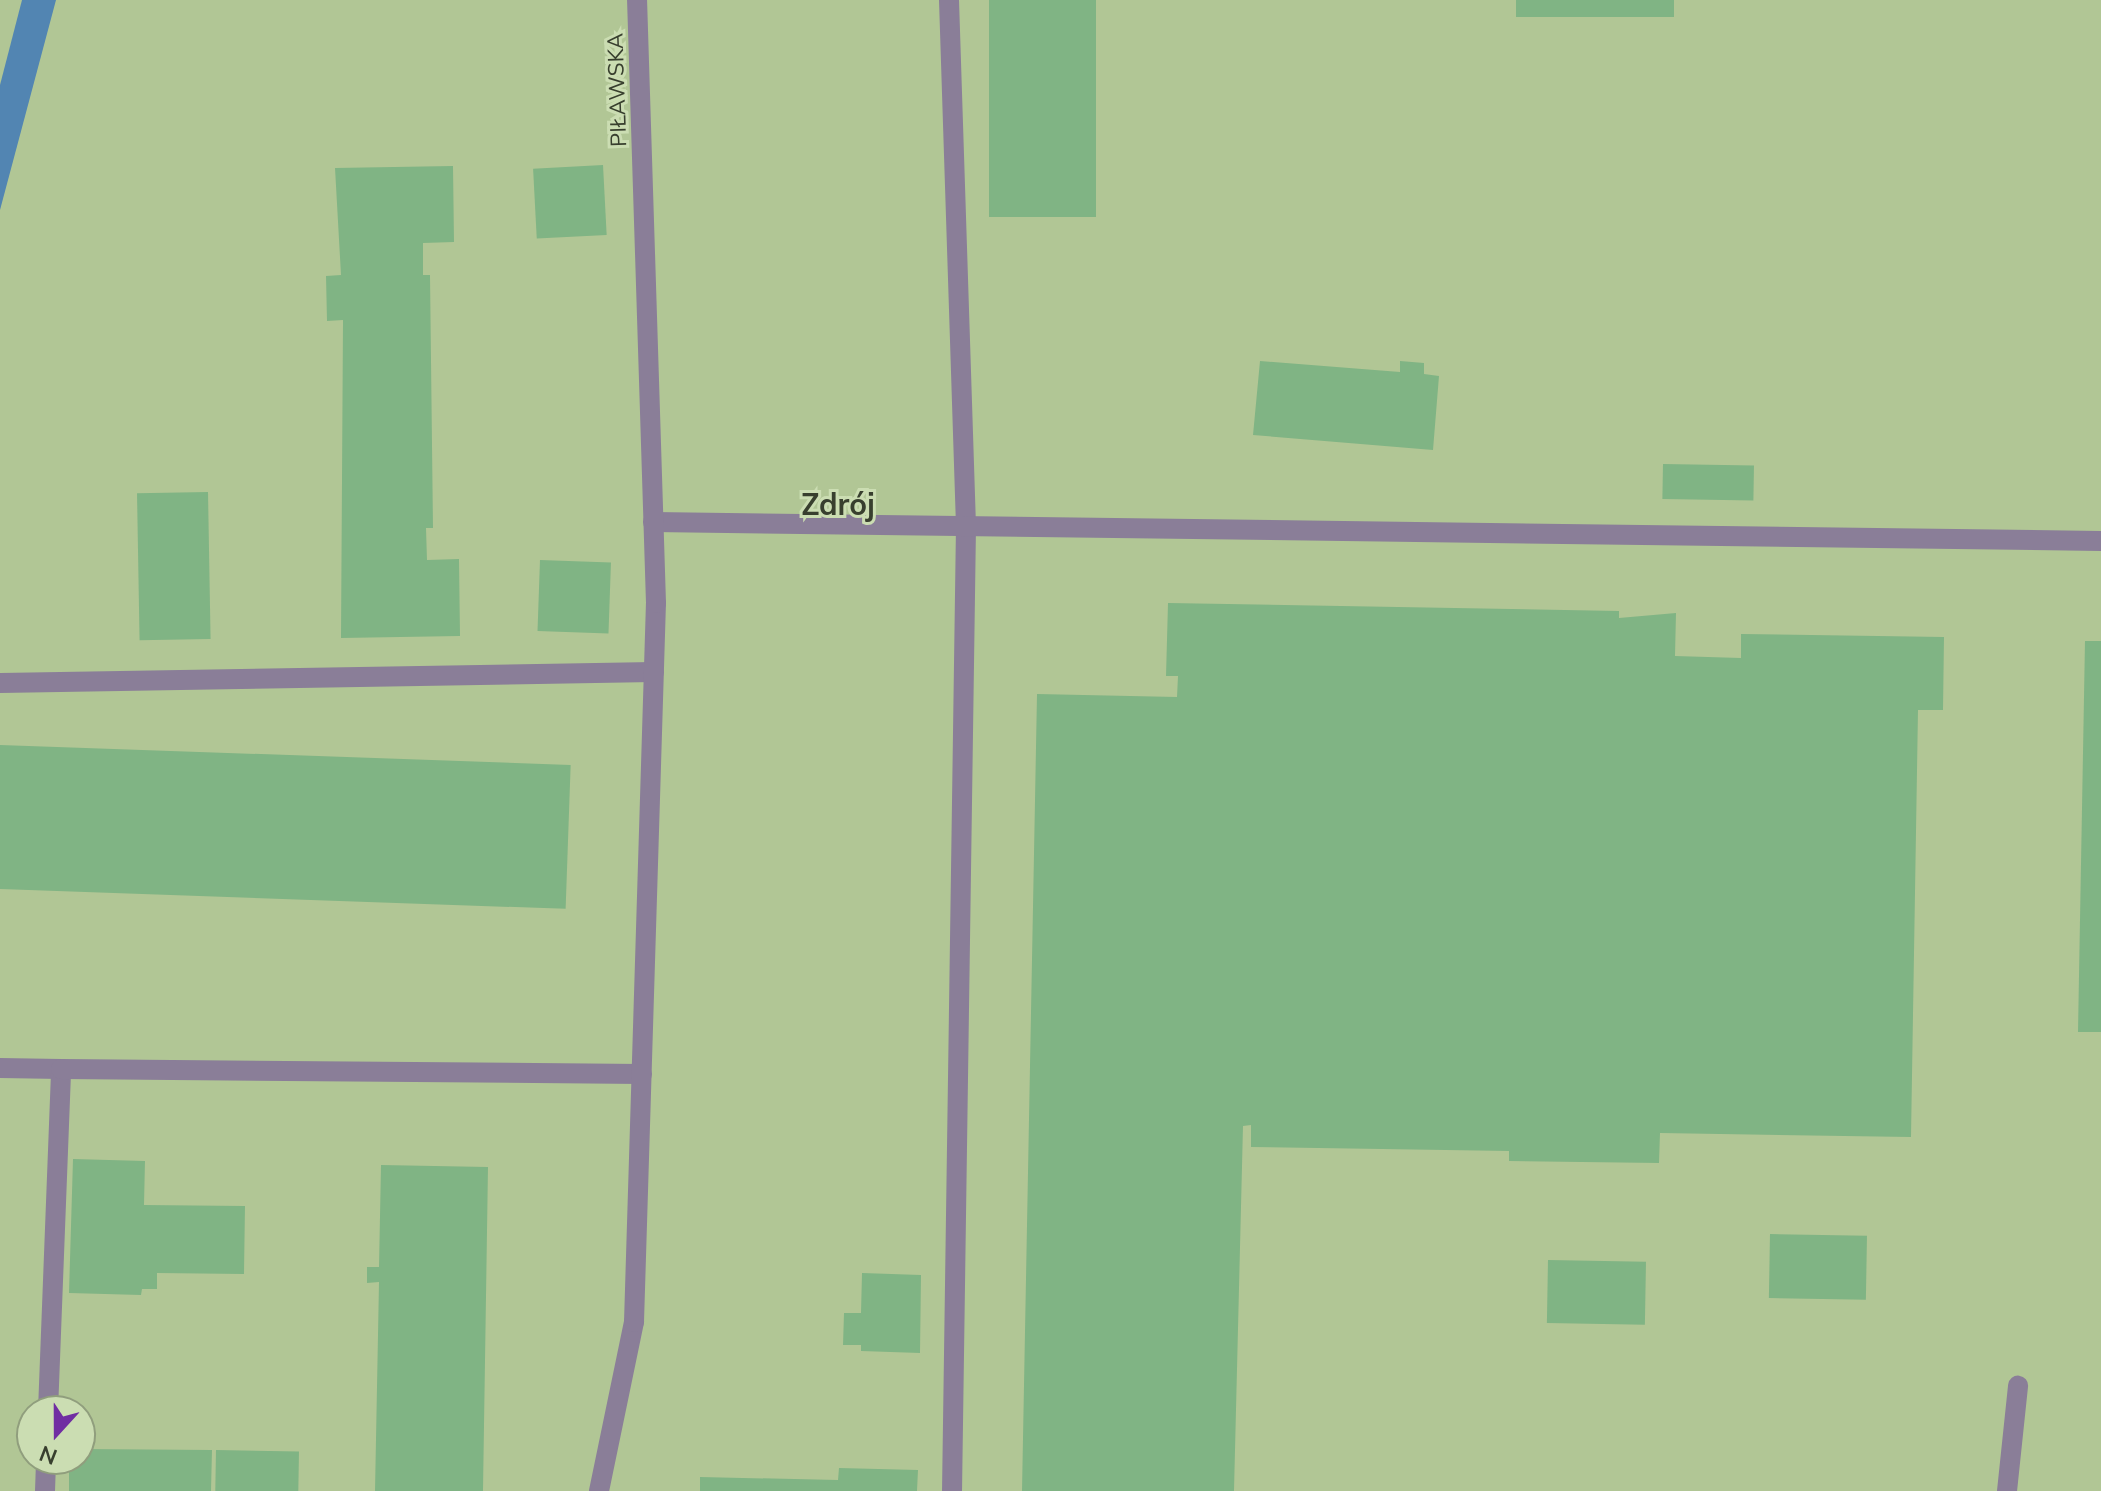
<!DOCTYPE html>
<meta charset="utf-8">
<style>
body{margin:0}
#map{position:relative;width:2101px;height:1491px;overflow:hidden;background:#bed0a6;font-family:Mulish,sans-serif}
div>[style]{position:absolute}
.built>*{inset:0;background:#b1c695}
.water>*{inset:0;background:#5285b2}
.building>*{inset:0;background:#80b484;transform-origin:0 0}
.minor>*{height:20px;margin:-10px;padding:0 10px;transform-origin:10px;border-radius:10px;background:#8a7e98}
span{translate:-50% -50%;white-space:nowrap;text-align:center;line-height:1.15;-webkit-text-stroke:6px #cbddb2;paint-order:stroke}
.street-label{font-size:22px;color:#383f2e}
.district-label{font-size:30px;color:#383f2e;font-weight:700}
.north{position:absolute;left:16px;top:1395px;width:80px;height:80px;box-sizing:border-box;background:#cbddb2;border:2px solid #909e7d;border-radius:50%;rotate:201deg;font-size:22px;font-weight:700;line-height:32px;text-align:center;color:#383f2e}
.north::after{content:'';display:block;margin:auto;width:28px;height:36px;background:#702da2;clip-path:polygon(50% 0,100% 100%,50% 72%,0 100%)}
</style>
<div id="map">
<div class="built">
<i style="clip-path:polygon(evenodd,0 0,2101px 0,2101px 1491px,0 1491px,0 0,32px 1411px,80px 1411px,80px 1459px,32px 1459px,32px 1411px)"></i>
</div>
<div class="water">
<i style="clip-path:polygon(22px 0,56px 0,0 210px,0 85px)"></i>
</div>
<div class="building">
<i style="left:989px;top:0;width:107px;height:217px"></i>
<i style="left:1516px;top:0;width:158px;height:17px"></i>
<i style="left:603px;top:165px;width:70px;height:70px;rotate:87deg"></i>
<i style="clip-path:polygon(453px 166px,454px 242px,423px 243px,423px 275px,430px 275px,433px 528px,426px 528px,427px 560px,459px 559px,460px 636px,341px 638px,343px 320px,327px 321px,326px 276px,341px 275px,335px 168px)"></i>
<i style="clip-path:polygon(1260px 361px,1400px 372px,1400px 361px,1424px 363px,1424px 374px,1439px 376px,1433px 450px,1253px 435px)"></i>
<i style="left:1663px;top:464px;width:91px;height:35px;rotate:1deg"></i>
<i style="left:208px;top:492px;width:147px;height:71px;rotate:89deg"></i>
<i style="left:540px;top:560px;width:71px;height:71px;rotate:2deg"></i>
<i style="clip-path:polygon(1168px 603px,1619px 611px,1619px 618px,1676px 613px,1675px 656px,1741px 658px,1741px 634px,1944px 637px,1943px 710px,1918px 710px,1911px 1137px,1660px 1133px,1659px 1163px,1509px 1161px,1509px 1151px,1251px 1147px,1251px 1125px,1243px 1126px,1234px 1491px,1022px 1491px,1037px 694px,1177px 697px,1178px 676px,1166px 676px)"></i>
<i style="clip-path:polygon(2085px 641px,2101px 641px,2101px 1032px,2078px 1032px)"></i>
<i style="left:0;top:745px;width:571px;height:144px;rotate:2deg"></i>
<i style="clip-path:polygon(73px 1159px,145px 1161px,144px 1205px,245px 1206px,244px 1274px,157px 1273px,157px 1289px,142px 1289px,141px 1295px,69px 1293px)"></i>
<i style="clip-path:polygon(381px 1165px,488px 1167px,483px 1491px,375px 1491px,379px 1282px,367px 1283px,367px 1267px,379px 1267px)"></i>
<i style="left:1770px;top:1234px;width:97px;height:64px;rotate:1deg"></i>
<i style="left:1548px;top:1260px;width:98px;height:63px;rotate:1deg"></i>
<i style="clip-path:polygon(862px 1273px,921px 1275px,920px 1353px,861px 1351px,861px 1345px,843px 1345px,844px 1313px,861px 1313px)"></i>
<i style="clip-path:polygon(80px 1449px,212px 1450px,211px 1491px,69px 1491px,69px 1459px,80px 1459px)"></i>
<i style="left:216px;top:1450px;width:83px;height:41px;rotate:1deg"></i>
<i style="clip-path:polygon(839px 1468px,918px 1470px,917px 1491px,700px 1491px,700px 1477px,838px 1480px)"></i>
</div>
<div class="minor">
<i style="left:949px;top:0;width:526px;rotate:88.15deg"></i>
<i style="left:966px;top:526px;width:965px;rotate:90.83deg"></i>
<i style="left:653px;top:522px;width:1448px;rotate:0.75deg"></i>
<i style="left:0;top:683px;width:654px;rotate:-0.96deg"></i>
<i style="left:0;top:1068px;width:61px;rotate:0.9deg"></i>
<i style="left:48px;top:1411px;width:342px;rotate:-87.8deg"></i>
<i style="left:61px;top:1069px;width:581px;rotate:0.49deg"></i>
<i style="left:45px;top:1491px;width:32px;rotate:-88deg"></i>
<i style="left:599px;top:1491px;width:173px;rotate:-78.3deg"></i>
<i style="left:634px;top:1322px;width:719px;rotate:-88.25deg"></i>
<i style="left:656px;top:603px;width:603px;rotate:-91.8deg"></i>
<i style="left:2007px;top:1491px;width:106px;rotate:-84deg"></i>
</div>
<div class="street-label">
<span style="left:617px;top:90px;rotate:-92deg">PIŁAWSKA</span>
</div>
<div class="district-label">
<span style="left:838px;top:504px">Zdrój</span>
</div>
<div class="north">N</div>
</div>
